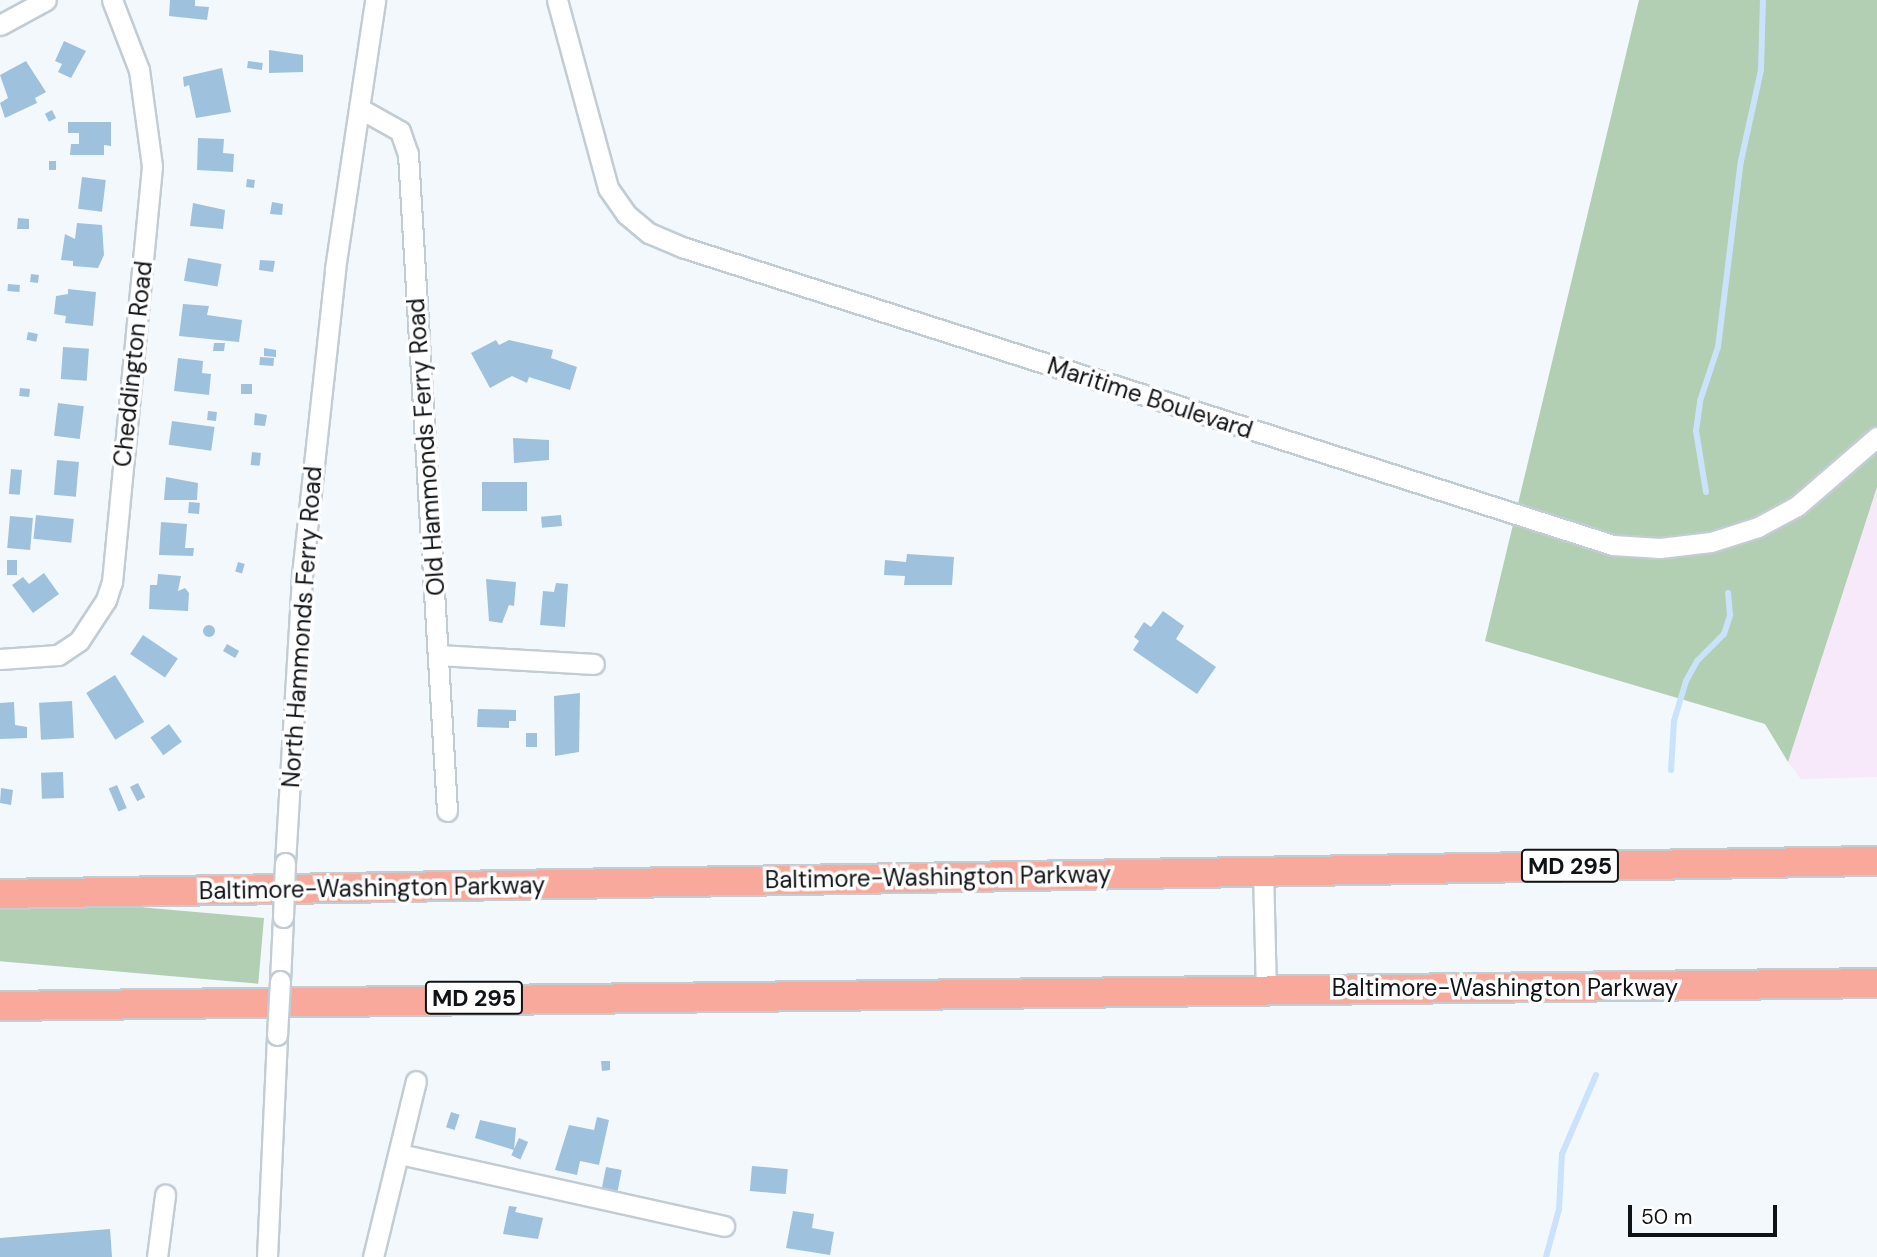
<!DOCTYPE html>
<style>
body{margin:0}
#map{position:relative;width:1877px;height:1257px;overflow:hidden;background:#f3f8fd;font-family:"DM Sans",sans-serif}
div>[style]{position:absolute}
.education>*{inset:0;background:#f7e8fa}
.green>*{inset:0;background:#b2ceb3;transform-origin:0 0}
.stream>*{height:6px;margin:-3px;padding:0 3px;transform-origin:3px;border-radius:3px;background:#cae2fc}
.building>*{inset:0;background:#9ec1de;transform-origin:0 0}
.round{border-radius:50%}
.roads{filter:drop-shadow(2px 0 #c2ccd3) drop-shadow(-2px 0 #c2ccd3) drop-shadow(0 2px #c2ccd3) drop-shadow(0 -2px #c2ccd3)}
.minor>*{height:19px;margin:-9.5px;padding:0 9.5px;transform-origin:9.5px;border-radius:9.5px;background:#fff}
.highway>*{height:28px;margin:-14px;padding:0 14px;transform-origin:14px;border-radius:14px;background:#f8a99b}
.bridges{filter:drop-shadow(2px 0 #c2ccd3) drop-shadow(-2px 0 #c2ccd3) drop-shadow(0 2px #c2ccd3) drop-shadow(0 -2px #c2ccd3)}
.minor-bridge>*{height:19px;margin:-9.5px;padding:0 9.5px;transform-origin:9.5px;border-radius:9.5px;background:#fff}
span{translate:-50% -50%;white-space:nowrap;text-align:center;line-height:1.15;-webkit-text-stroke:7px #fff;paint-order:stroke}
.shield-label span{padding:2px 5px;background:#fff;border:2px solid;border-radius:5px;-webkit-text-stroke-width:0}
.shield-label{font-size:23px;color:#101316;font-weight:700}
.street-label{font-size:24px;color:#101316}
.scale{position:absolute;left:1628px;top:1205px;width:149px;height:32px;box-sizing:border-box;border:4px solid #101316;border-top:0;padding-left:9px;font-size:21px;line-height:24px;white-space:nowrap;color:#101316;-webkit-text-stroke:5px #fff;paint-order:stroke}
</style>
<div id="map">
<div class="education">
<i style="clip-path:polygon(1877px 487px,1877px 777px,1801px 779px,1788px 762px)"></i>
</div>
<div class="green">
<i style="clip-path:polygon(1639px 0,1877px 0,1877px 487px,1788px 762px,1765px 724px,1485px 641px)"></i>
<i style="left:264px;top:918px;width:66px;height:264px;rotate:95deg"></i>
</div>
<div class="stream">
<i style="left:1706px;top:492px;width:62px;rotate:-99.3deg"></i>
<i style="left:1696px;top:431px;width:30px;rotate:-82deg"></i>
<i style="left:1700px;top:401px;width:57px;rotate:-71.6deg"></i>
<i style="left:1718px;top:347px;width:187px;rotate:-83deg"></i>
<i style="left:1741px;top:161px;width:93px;rotate:-77.6deg"></i>
<i style="left:1761px;top:70px;width:70px;rotate:-88.4deg"></i>
<i style="left:1671px;top:770px;width:49px;rotate:-86.5deg"></i>
<i style="left:1674px;top:721px;width:42px;rotate:-73.3deg"></i>
<i style="left:1686px;top:681px;width:23px;rotate:-61deg"></i>
<i style="left:1697px;top:661px;width:38px;rotate:-45deg"></i>
<i style="left:1724px;top:634px;width:20px;rotate:-72deg"></i>
<i style="left:1730px;top:615px;width:22px;rotate:-95deg"></i>
<i style="left:1546px;top:1257px;width:50px;rotate:-74.8deg"></i>
<i style="left:1559px;top:1209px;width:55px;rotate:-86.9deg"></i>
<i style="left:1562px;top:1154px;width:86px;rotate:-66.7deg"></i>
</div>
<div class="building">
<i style="clip-path:polygon(170px 0,195px 0,195px 6px,209px 7px,207px 20px,169px 16px)"></i>
<i style="clip-path:polygon(64px 41px,86px 51px,71px 78px,58px 72px,62px 64px,55px 61px)"></i>
<i style="clip-path:polygon(269px 50px,303px 55px,303px 72px,269px 73px)"></i>
<i style="clip-path:polygon(26px 61px,46px 92px,35px 98px,37px 103px,5px 118px,0 103px,8px 98px,0 75px)"></i>
<i style="left:248px;top:61px;width:15px;height:7px;rotate:8deg"></i>
<i style="clip-path:polygon(222px 68px,231px 112px,196px 118px,189px 85px,184px 87px,183px 77px)"></i>
<i style="left:52px;top:110px;width:9px;height:8px;rotate:63deg"></i>
<i style="clip-path:polygon(68px 122px,111px 122px,111px 146px,104px 145px,104px 155px,70px 155px,71px 144px,79px 144px,79px 133px,68px 133px)"></i>
<i style="clip-path:polygon(198px 138px,224px 139px,223px 153px,234px 154px,233px 172px,197px 170px)"></i>
<i style="left:49px;top:161px;width:7px;height:9px"></i>
<i style="left:82px;top:177px;width:24px;height:32px;rotate:7deg"></i>
<i style="left:247px;top:179px;width:8px;height:8px;rotate:7deg"></i>
<i style="clip-path:polygon(272px 202px,283px 204px,282px 215px,270px 214px)"></i>
<i style="clip-path:polygon(193px 203px,225px 210px,223px 229px,190px 226px)"></i>
<i style="clip-path:polygon(18px 218px,29px 219px,29px 229px,17px 229px)"></i>
<i style="clip-path:polygon(77px 223px,102px 225px,104px 255px,98px 268px,73px 266px,73px 261px,61px 260px,65px 234px,75px 239px)"></i>
<i style="left:188px;top:258px;width:34px;height:23px;rotate:10deg"></i>
<i style="clip-path:polygon(260px 260px,275px 261px,273px 272px,259px 270px)"></i>
<i style="left:31px;top:274px;width:8px;height:8px;rotate:7deg"></i>
<i style="left:8px;top:284px;width:12px;height:7px;rotate:5deg"></i>
<i style="clip-path:polygon(68px 289px,96px 292px,93px 326px,65px 323px,66px 316px,54px 314px,56px 296px,68px 294px)"></i>
<i style="clip-path:polygon(183px 304px,209px 306px,207px 315px,242px 320px,239px 342px,179px 336px)"></i>
<i style="left:28px;top:332px;width:10px;height:8px;rotate:11deg"></i>
<i style="clip-path:polygon(496px 340px,499px 345px,509px 340px,553px 350px,551px 358px,577px 367px,570px 390px,529px 377px,527px 383px,512px 376px,490px 388px,471px 353px)"></i>
<i style="clip-path:polygon(214px 343px,225px 343px,224px 351px,213px 351px)"></i>
<i style="left:63px;top:347px;width:26px;height:32px;rotate:4deg"></i>
<i style="clip-path:polygon(264px 348px,276px 350px,276px 357px,264px 356px)"></i>
<i style="left:260px;top:357px;width:14px;height:8px;rotate:4deg"></i>
<i style="clip-path:polygon(178px 358px,203px 361px,202px 373px,211px 374px,209px 395px,174px 391px)"></i>
<i style="left:241px;top:384px;width:11px;height:10px"></i>
<i style="left:20px;top:388px;width:10px;height:8px;rotate:6deg"></i>
<i style="left:58px;top:403px;width:26px;height:33px;rotate:7deg"></i>
<i style="left:208px;top:411px;width:9px;height:9px;rotate:6deg"></i>
<i style="clip-path:polygon(255px 413px,267px 415px,265px 426px,254px 425px)"></i>
<i style="left:172px;top:421px;width:43px;height:24px;rotate:8deg"></i>
<i style="clip-path:polygon(513px 438px,549px 440px,549px 460px,514px 463px)"></i>
<i style="left:252px;top:452px;width:9px;height:13px;rotate:6deg"></i>
<i style="left:57px;top:460px;width:22px;height:35px;rotate:5deg"></i>
<i style="left:11px;top:469px;width:11px;height:25px;rotate:5deg"></i>
<i style="clip-path:polygon(166px 477px,198px 483px,197px 500px,164px 500px)"></i>
<i style="left:482px;top:482px;width:45px;height:29px"></i>
<i style="left:189px;top:502px;width:11px;height:11px;rotate:5deg"></i>
<i style="left:36px;top:515px;width:38px;height:24px;rotate:6deg"></i>
<i style="left:561px;top:515px;width:11px;height:20px;rotate:85deg"></i>
<i style="left:10px;top:516px;width:23px;height:32px;rotate:5deg"></i>
<i style="clip-path:polygon(161px 522px,187px 524px,185px 548px,194px 548px,193px 556px,159px 555px)"></i>
<i style="clip-path:polygon(907px 554px,954px 557px,952px 585px,904px 585px,905px 576px,884px 575px,885px 560px,906px 562px)"></i>
<i style="left:7px;top:560px;width:10px;height:15px"></i>
<i style="left:238px;top:562px;width:7px;height:10px;rotate:16deg"></i>
<i style="clip-path:polygon(44px 573px,59px 594px,33px 613px,12px 585px,23px 577px,29px 584px)"></i>
<i style="clip-path:polygon(158px 574px,181px 576px,178px 591px,185px 588px,189px 593px,188px 611px,149px 609px,150px 585px,157px 585px)"></i>
<i style="clip-path:polygon(486px 579px,516px 582px,514px 606px,509px 605px,502px 623px,489px 621px)"></i>
<i style="clip-path:polygon(556px 583px,568px 584px,565px 627px,540px 625px,543px 591px,554px 592px)"></i>
<i style="clip-path:polygon(1163px 611px,1184px 626px,1176px 639px,1216px 667px,1197px 694px,1133px 650px,1139px 641px,1134px 637px,1144px 622px,1151px 627px)"></i>
<i class="round" style="left:203px;top:625px;width:12px;height:12px"></i>
<i style="left:143px;top:635px;width:42px;height:23px;rotate:34deg"></i>
<i style="left:227px;top:644px;width:14px;height:8px;rotate:30deg"></i>
<i style="left:115px;top:675px;width:55px;height:34px;rotate:58deg"></i>
<i style="clip-path:polygon(580px 693px,579px 752px,555px 756px,554px 696px)"></i>
<i style="left:72px;top:701px;width:37px;height:33px;rotate:87deg"></i>
<i style="clip-path:polygon(14px 702px,15px 725px,27px 727px,27px 738px,0 739px,0 703px)"></i>
<i style="clip-path:polygon(478px 709px,516px 710px,516px 721px,509px 721px,509px 728px,477px 727px)"></i>
<i style="left:169px;top:724px;width:22px;height:23px;rotate:54deg"></i>
<i style="left:526px;top:733px;width:11px;height:14px"></i>
<i style="left:63px;top:772px;width:26px;height:22px;rotate:88deg"></i>
<i style="left:138px;top:783px;width:16px;height:9px;rotate:63deg"></i>
<i style="left:117px;top:785px;width:25px;height:9px;rotate:67deg"></i>
<i style="clip-path:polygon(1px 788px,13px 790px,11px 805px,0 803px)"></i>
<i style="clip-path:polygon(601px 1061px,610px 1061px,610px 1070px,602px 1071px)"></i>
<i style="left:451px;top:1112px;width:9px;height:16px;rotate:18deg"></i>
<i style="clip-path:polygon(597px 1117px,609px 1120px,599px 1165px,580px 1161px,577px 1175px,555px 1170px,569px 1125px,594px 1130px)"></i>
<i style="clip-path:polygon(480px 1120px,516px 1128px,514px 1150px,475px 1138px)"></i>
<i style="left:519px;top:1138px;width:10px;height:19px;rotate:24deg"></i>
<i style="left:752px;top:1166px;width:36px;height:25px;rotate:5deg"></i>
<i style="left:606px;top:1167px;width:16px;height:22px;rotate:11deg"></i>
<i style="clip-path:polygon(509px 1206px,517px 1207px,515px 1212px,543px 1218px,538px 1239px,503px 1234px)"></i>
<i style="clip-path:polygon(793px 1211px,814px 1214px,812px 1228px,834px 1232px,830px 1255px,786px 1248px)"></i>
<i style="clip-path:polygon(110px 1229px,112px 1257px,0 1257px,0 1238px)"></i>
</div>
<div class="roads">
<div class="minor">
<i style="left:557px;top:0;width:195px;rotate:74.8deg"></i>
<i style="left:608px;top:188px;width:32px;rotate:55deg"></i>
<i style="left:626px;top:214px;width:30px;rotate:40deg"></i>
<i style="left:649px;top:233px;width:39px;rotate:23deg"></i>
<i style="left:685px;top:248px;width:974px;rotate:17.75deg"></i>
<i style="left:1613px;top:545px;width:47px;rotate:3.7deg"></i>
<i style="left:1660px;top:548px;width:51px;rotate:-6.7deg"></i>
<i style="left:1711px;top:542px;width:49px;rotate:-17.7deg"></i>
<i style="left:1758px;top:527px;width:44px;rotate:-28.3deg"></i>
<i style="left:1797px;top:506px;width:106px;rotate:-40.8deg"></i>
<i style="left:0;top:25px;width:52px;rotate:-28.5deg"></i>
<i style="left:359px;top:108px;width:47px;rotate:29.3deg"></i>
<i style="left:400px;top:131px;width:24px;rotate:71deg"></i>
<i style="left:408px;top:154px;width:658px;rotate:86.6deg"></i>
<i style="left:439px;top:655px;width:155px;rotate:3.3deg"></i>
<i style="left:0;top:659px;width:58px;rotate:-3.9deg"></i>
<i style="left:58px;top:655px;width:25px;rotate:-34deg"></i>
<i style="left:79px;top:641px;width:49px;rotate:-56.6deg"></i>
<i style="left:106px;top:600px;width:19px;rotate:-72deg"></i>
<i style="left:112px;top:582px;width:418px;rotate:-84.5deg"></i>
<i style="left:152px;top:166px;width:97px;rotate:-97.7deg"></i>
<i style="left:139px;top:70px;width:75px;rotate:-111.1deg"></i>
<i style="left:285px;top:863px;width:289px;rotate:-86.6deg"></i>
<i style="left:302px;top:575px;width:308px;rotate:-83.8deg"></i>
<i style="left:335px;top:269px;width:272px;rotate:-81.5deg"></i>
<i style="left:1263px;top:870px;width:120px;rotate:88.6deg"></i>
<i style="left:280px;top:981px;width:64px;rotate:-87.3deg"></i>
<i style="left:400px;top:1154px;width:332px;rotate:12.5deg"></i>
<i style="left:157px;top:1257px;width:63px;rotate:-82.6deg"></i>
<i style="left:267px;top:1257px;width:222px;rotate:-87.4deg"></i>
<i style="left:373px;top:1257px;width:181px;rotate:-76.3deg"></i>
</div>
<div class="highway">
<i style="left:0;top:894px;width:1877px;rotate:-1.01deg"></i>
<i style="left:0;top:1006px;width:1877px;rotate:-0.7deg"></i>
</div>
</div>
<div class="bridges">
<div class="minor-bridge">
<i style="left:283px;top:917px;width:54px;rotate:-87.9deg"></i>
<i style="left:277px;top:1035px;width:54px;rotate:-86.8deg"></i>
</div>
</div>
<div class="shield-label">
<span style="left:1570px;top:866px">MD 295</span>
<span style="left:474px;top:998px">MD 295</span>
</div>
<div class="street-label">
<span style="left:133px;top:364px;rotate:-84deg">Cheddington Road</span>
<span style="left:1150px;top:398px;rotate:18deg">Maritime Boulevard</span>
<span style="left:426px;top:447px;rotate:-94deg">Old Hammonds Ferry Road</span>
<span style="left:302px;top:627px;rotate:-86deg">North Hammonds Ferry Road</span>
<span style="left:938px;top:877px;rotate:-1deg">Baltimore-Washington Parkway</span>
<span style="left:372px;top:888px;rotate:-1deg">Baltimore-Washington Parkway</span>
<span style="left:1505px;top:988px">Baltimore-Washington Parkway</span>
</div>
<div class="scale">50 m</div>
</div>
